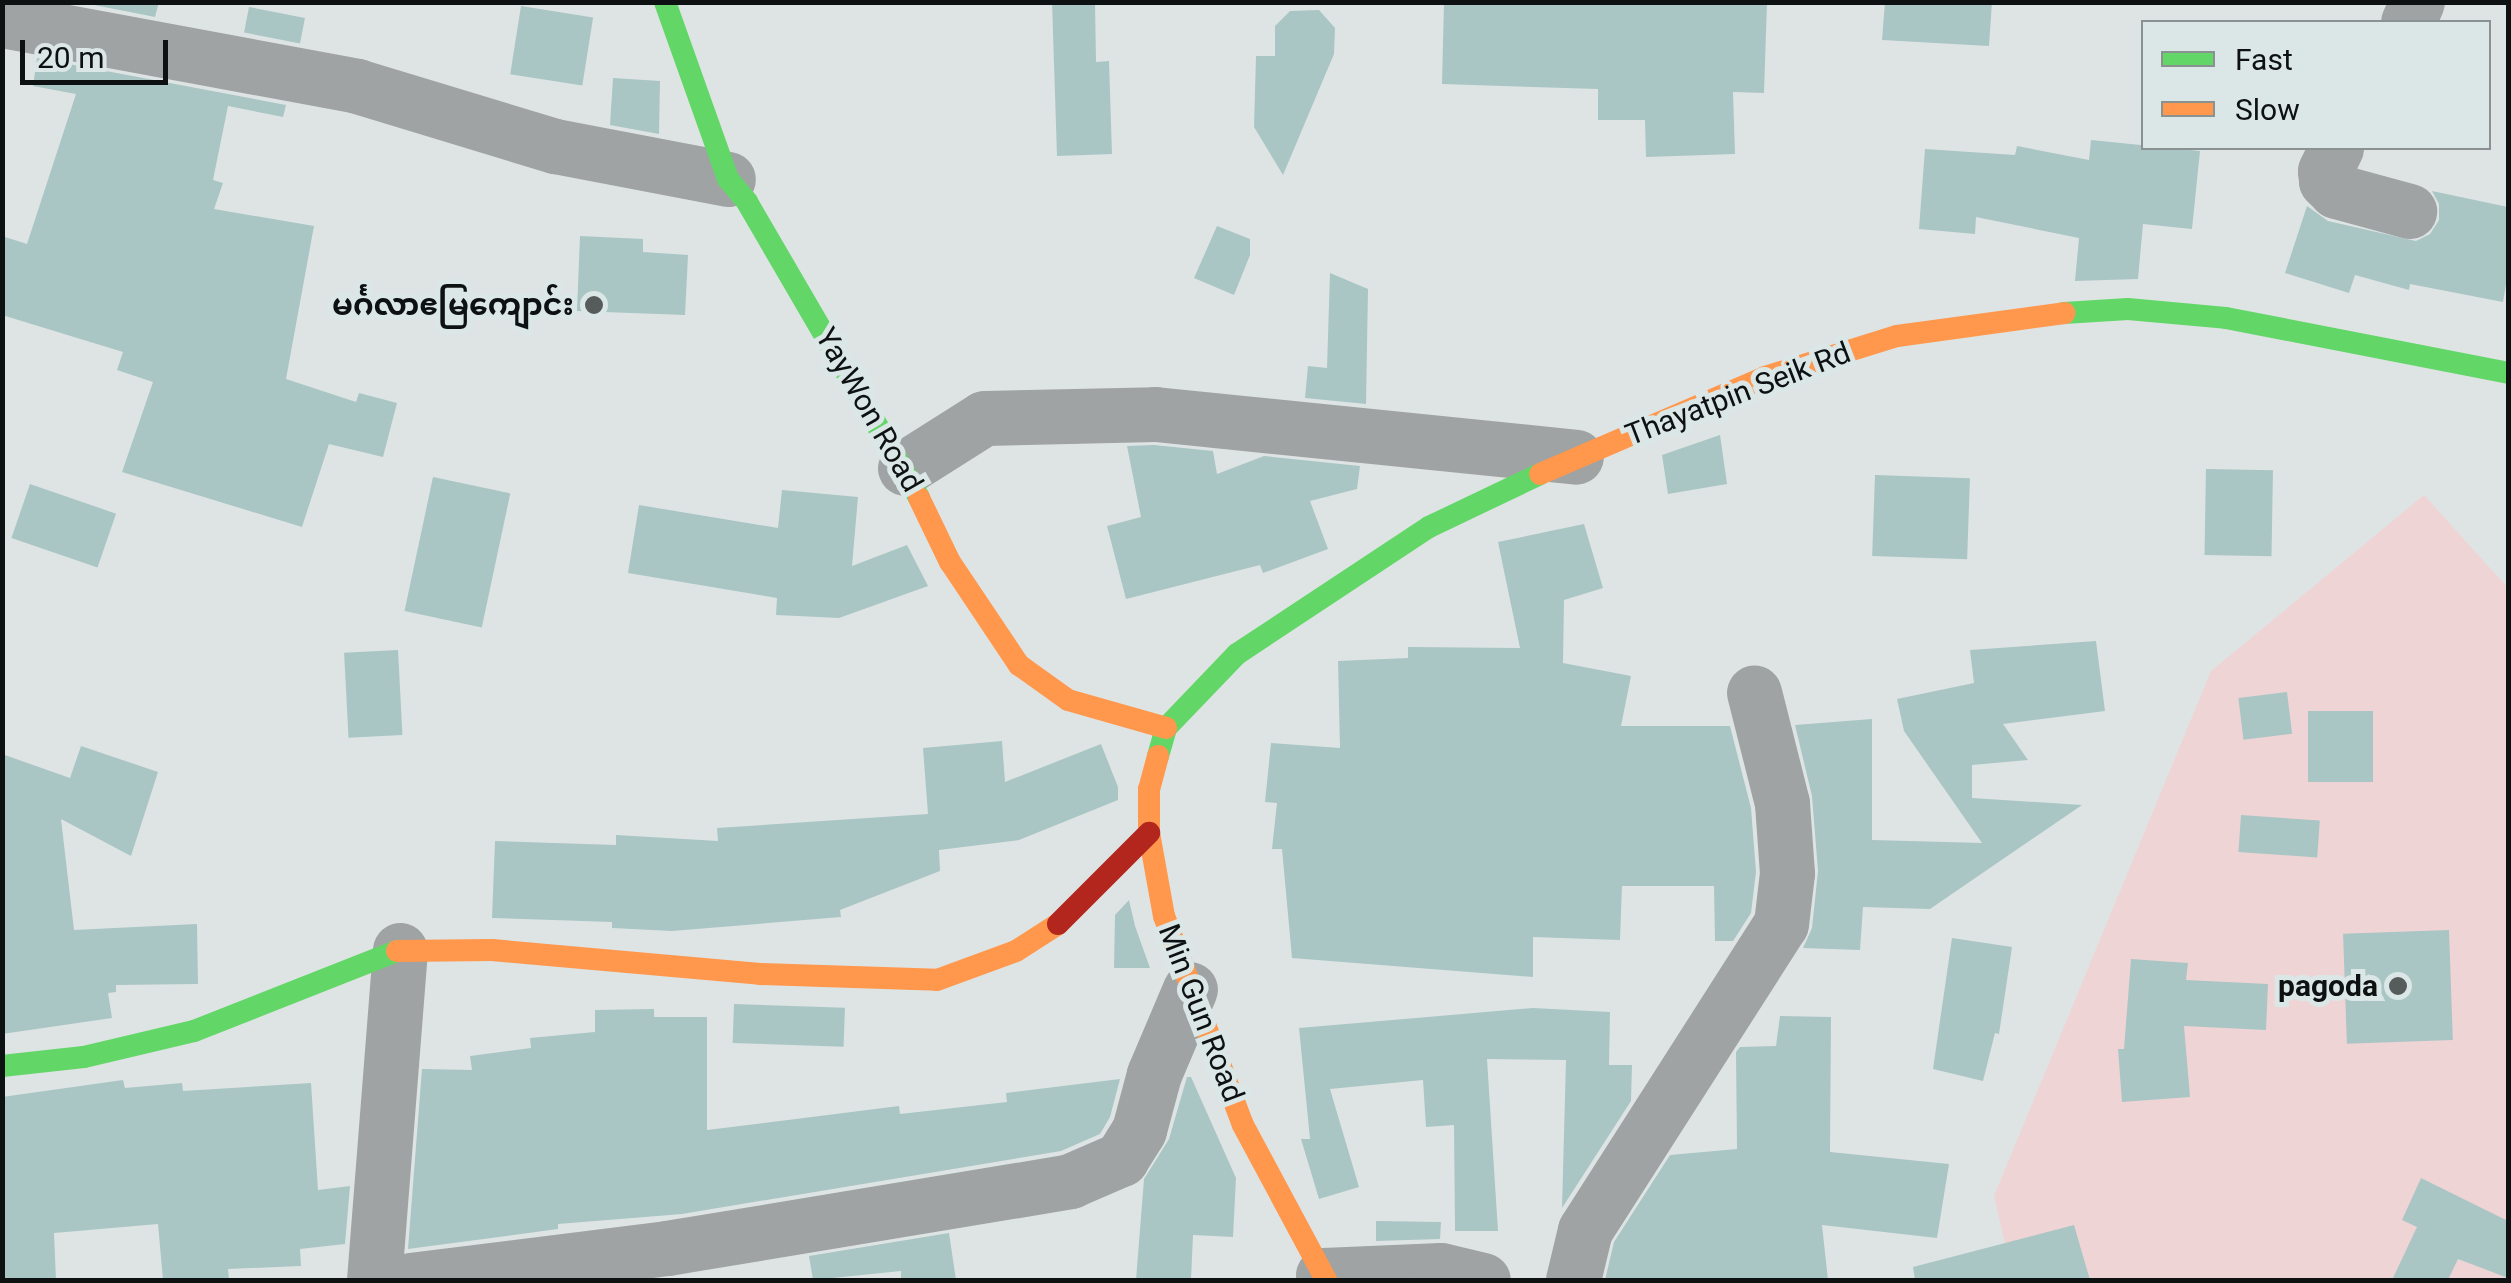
<!DOCTYPE html>
<meta charset="utf-8">
<style>
body{margin:0}
#map{position:relative;width:2511px;height:1283px;overflow:hidden;background:#dee4e4;font-family:Roboto,"Noto Sans Myanmar",sans-serif}
div>[style]{position:absolute}
.green>*{inset:0;background:#efd4d6}
.building>*{inset:0;background:#a9c6c4;transform-origin:0 0}
.street>*{height:55px;margin:-27.5px;padding:0 27.5px;transform-origin:27.5px;border-radius:27.5px;background:#a0a3a3}
.fast>*{height:22px;margin:-11px;padding:0 11px;transform-origin:11px;border-radius:11px;background:#63d668}
.slow>*{height:22px;margin:-11px;padding:0 11px;transform-origin:11px;border-radius:11px;background:#ff974d}
.jam>*{height:22px;margin:-11px;padding:0 11px;transform-origin:11px;border-radius:11px;background:#b3261e}
.dots>*{width:28px;height:28px;translate:-50% -50%;box-sizing:border-box;border:5px solid #dbe7e6;border-radius:50%}
span{translate:-50% -50%;white-space:nowrap;text-align:center;line-height:1.15;-webkit-text-stroke:10px #dbe7e6;paint-order:stroke}
.poi-label{font-size:30px;color:#0d1111;font-weight:700}
.right{translate:-100% -50%;text-align:right}
.street-label{font-size:30px;color:#0d1111}
.frame{position:absolute;inset:0;border:5px solid #0d1111;pointer-events:none}
.legend{position:absolute;left:2141px;top:20px;width:350px;height:130px;box-sizing:border-box;background:#dbe7e6;border:2px solid #899191;margin:0;padding:12px 18px;list-style:none;font-size:30px;color:#0d1111}
.legend li{display:flex;align-items:center;gap:20px;height:50px}
.legend b{width:50px;border:2px solid #899191}
.scale{position:absolute;left:20px;top:40px;width:148px;height:45px;box-sizing:border-box;border:5px solid #0d1111;border-top:0;padding-left:12px;font-size:30px;line-height:35px;white-space:nowrap;color:#0d1111;-webkit-text-stroke:8px #dbe7e6;paint-order:stroke}
</style>
<div id="map">
<div class="green">
<i style="clip-path:polygon(2424px 495px,2508px 588px,2508px 1280px,2013px 1280px,1994px 1196px,2211px 671px)"></i>
</div>
<div class="building">
<i style="clip-path:polygon(79px 2px,159px 2px,155px 17px)"></i>
<i style="clip-path:polygon(1052px 2px,1095px 2px,1096px 62px,1109px 61px,1112px 154px,1057px 156px)"></i>
<i style="clip-path:polygon(1444px 2px,1767px 2px,1764px 93px,1733px 92px,1735px 154px,1646px 157px,1645px 120px,1598px 120px,1598px 89px,1442px 84px)"></i>
<i style="clip-path:polygon(1885px 2px,1992px 2px,1989px 46px,1882px 40px)"></i>
<i style="left:521px;top:6px;width:73px;height:69px;rotate:9deg"></i>
<i style="left:249px;top:7px;width:57px;height:26px;rotate:11deg"></i>
<i style="clip-path:polygon(1319px 10px,1335px 28px,1334px 54px,1283px 175px,1254px 127px,1256px 56px,1275px 56px,1275px 26px,1290px 11px)"></i>
<i style="clip-path:polygon(37px 58px,286px 105px,283px 117px,228px 106px,213px 180px,223px 183px,214px 209px,314px 226px,286px 379px,356px 402px,359px 393px,397px 403px,383px 457px,329px 444px,302px 527px,122px 472px,153px 382px,117px 370px,123px 352px,2px 315px,2px 236px,27px 244px,76px 94px,33px 86px)"></i>
<i style="clip-path:polygon(613px 78px,660px 81px,659px 134px,610px 125px)"></i>
<i style="clip-path:polygon(2091px 140px,2200px 151px,2192px 229px,2143px 224px,2138px 279px,2075px 281px,2079px 238px,1976px 217px,1975px 234px,1919px 229px,1925px 149px,2015px 155px,2017px 146px,2089px 160px)"></i>
<i style="clip-path:polygon(2432px 191px,2508px 207px,2508px 272px,2503px 302px,2410px 284px,2409px 290px,2355px 275px,2349px 293px,2285px 273px,2307px 206px,2328px 221px,2416px 241px,2430px 234px,2439px 220px,2439px 204px)"></i>
<i style="clip-path:polygon(1217px 226px,1250px 239px,1250px 255px,1234px 295px,1194px 278px)"></i>
<i style="clip-path:polygon(580px 236px,643px 239px,643px 252px,688px 255px,685px 315px,577px 311px)"></i>
<i style="clip-path:polygon(1330px 273px,1368px 289px,1366px 404px,1305px 398px,1308px 366px,1327px 368px)"></i>
<i style="clip-path:polygon(1720px 435px,1727px 484px,1668px 494px,1662px 455px)"></i>
<i style="clip-path:polygon(1154px 445px,1213px 451px,1217px 474px,1264px 456px,1360px 466px,1357px 489px,1310px 501px,1328px 549px,1263px 573px,1260px 565px,1126px 599px,1107px 526px,1141px 517px,1127px 446px)"></i>
<i style="left:2206px;top:469px;width:67px;height:86px;rotate:1deg"></i>
<i style="left:1875px;top:475px;width:95px;height:81px;rotate:2deg"></i>
<i style="left:433px;top:477px;width:79px;height:137px;rotate:12deg"></i>
<i style="left:30px;top:484px;width:91px;height:57px;rotate:19deg"></i>
<i style="clip-path:polygon(782px 490px,858px 497px,852px 566px,907px 545px,928px 586px,839px 618px,776px 615px,777px 598px,628px 573px,639px 505px,778px 528px)"></i>
<i style="clip-path:polygon(1584px 524px,1603px 588px,1564px 600px,1563px 663px,1631px 676px,1621px 726px,1730px 726px,1751px 808px,1756px 872px,1751px 913px,1733px 941px,1715px 941px,1714px 886px,1622px 886px,1620px 940px,1533px 937px,1533px 977px,1292px 958px,1282px 849px,1272px 849px,1277px 803px,1265px 802px,1271px 743px,1340px 748px,1338px 661px,1408px 658px,1408px 647px,1520px 648px,1498px 542px)"></i>
<i style="clip-path:polygon(2096px 641px,2105px 711px,2003px 724px,2028px 760px,1972px 765px,1972px 798px,2082px 805px,1930px 909px,1863px 907px,1860px 950px,1803px 948px,1812px 928px,1818px 871px,1812px 796px,1795px 725px,1872px 719px,1872px 840px,1982px 843px,1904px 731px,1897px 699px,1974px 683px,1970px 650px)"></i>
<i style="left:398px;top:650px;width:85px;height:54px;rotate:87deg"></i>
<i style="left:2287px;top:692px;width:42px;height:49px;rotate:83deg"></i>
<i style="left:2308px;top:711px;width:65px;height:71px"></i>
<i style="clip-path:polygon(1002px 741px,1005px 782px,1101px 744px,1118px 787px,1118px 800px,1019px 840px,939px 850px,940px 871px,840px 910px,841px 917px,672px 931px,612px 928px,612px 922px,492px 918px,495px 841px,616px 845px,616px 835px,718px 841px,717px 828px,928px 814px,923px 748px)"></i>
<i style="clip-path:polygon(81px 746px,158px 772px,131px 856px,61px 819px,74px 930px,197px 924px,198px 984px,116px 985px,116px 992px,108px 993px,112px 1018px,2px 1034px,2px 754px,70px 778px)"></i>
<i style="left:2241px;top:815px;width:79px;height:37px;rotate:4deg"></i>
<i style="clip-path:polygon(1129px 900px,1135px 926px,1150px 968px,1114px 968px,1115px 915px)"></i>
<i style="left:2449px;top:930px;width:110px;height:106px;rotate:88deg"></i>
<i style="clip-path:polygon(1952px 938px,2012px 947px,1999px 1034px,1995px 1033px,1983px 1081px,1933px 1069px)"></i>
<i style="clip-path:polygon(2131px 959px,2188px 963px,2186px 980px,2268px 984px,2266px 1030px,2184px 1026px,2190px 1097px,2122px 1102px,2118px 1049px,2124px 1049px)"></i>
<i style="left:734px;top:1004px;width:111px;height:39px;rotate:2deg"></i>
<i style="clip-path:polygon(1533px 1008px,1610px 1012px,1609px 1065px,1632px 1065px,1631px 1101px,1562px 1208px,1566px 1060px,1487px 1059px,1498px 1231px,1455px 1231px,1454px 1125px,1426px 1127px,1423px 1080px,1330px 1089px,1359px 1187px,1319px 1199px,1301px 1139px,1310px 1139px,1299px 1028px)"></i>
<i style="clip-path:polygon(654px 1009px,654px 1017px,707px 1017px,707px 1130px,899px 1106px,900px 1114px,1007px 1102px,1006px 1093px,1120px 1079px,1110px 1117px,1100px 1134px,1061px 1151px,682px 1214px,558px 1224px,558px 1229px,408px 1249px,422px 1069px,472px 1070px,470px 1056px,531px 1048px,530px 1038px,595px 1032px,595px 1010px)"></i>
<i style="clip-path:polygon(1780px 1016px,1831px 1017px,1830px 1152px,1949px 1164px,1937px 1238px,1822px 1225px,1828px 1280px,1605px 1280px,1614px 1242px,1670px 1155px,1737px 1149px,1736px 1052px,1740px 1047px,1776px 1046px)"></i>
<i style="clip-path:polygon(1187px 1077px,1191px 1077px,1236px 1178px,1233px 1237px,1193px 1235px,1191px 1280px,1136px 1280px,1144px 1179px,1169px 1139px)"></i>
<i style="clip-path:polygon(123px 1080px,125px 1088px,182px 1083px,183px 1091px,311px 1083px,318px 1190px,350px 1186px,345px 1244px,300px 1249px,301px 1266px,228px 1269px,229px 1280px,163px 1280px,158px 1224px,54px 1233px,56px 1280px,2px 1280px,2px 1097px)"></i>
<i style="clip-path:polygon(2421px 1178px,2508px 1221px,2508px 1278px,2458px 1259px,2448px 1280px,2392px 1280px,2417px 1227px,2402px 1220px)"></i>
<i style="clip-path:polygon(1376px 1221px,1441px 1222px,1440px 1239px,1376px 1241px)"></i>
<i style="clip-path:polygon(2074px 1225px,2090px 1280px,1915px 1280px,1913px 1267px)"></i>
<i style="clip-path:polygon(949px 1233px,956px 1280px,901px 1280px,901px 1271px,813px 1280px,809px 1256px)"></i>
</div>
<div class="street">
<i style="left:2px;top:20px;width:361px;rotate:10.5deg"></i>
<i style="left:357px;top:86px;width:207px;rotate:16.9deg"></i>
<i style="left:555px;top:146px;width:176px;rotate:10.8deg"></i>
<i style="left:2408px;top:22px;width:22px;rotate:-66deg"></i>
<i style="left:2336px;top:148px;width:25px;rotate:116deg"></i>
<i style="left:2325px;top:171px;width:10px;rotate:84deg"></i>
<i style="left:2326px;top:181px;width:14px;rotate:45deg"></i>
<i style="left:2336px;top:191px;width:76px;rotate:15.3deg"></i>
<i style="left:905px;top:468px;width:93px;rotate:-32.3deg"></i>
<i style="left:984px;top:418px;width:171px;rotate:-1.3deg"></i>
<i style="left:1155px;top:414px;width:423px;rotate:5.8deg"></i>
<i style="left:1323px;top:1275px;width:118px;rotate:-2.4deg"></i>
<i style="left:1441px;top:1270px;width:43px;rotate:13.4deg"></i>
<i style="left:374px;top:1280px;width:331px;rotate:-85.5deg"></i>
<i style="left:410px;top:1280px;width:259px;rotate:-7.1deg"></i>
<i style="left:667px;top:1248px;width:409px;rotate:-9.4deg"></i>
<i style="left:1070px;top:1181px;width:56px;rotate:-23.3deg"></i>
<i style="left:1121px;top:1159px;width:34px;rotate:-58deg"></i>
<i style="left:1139px;top:1130px;width:58px;rotate:-75deg"></i>
<i style="left:1154px;top:1074px;width:92px;rotate:-67deg"></i>
<i style="left:1573px;top:1280px;width:51px;rotate:-76.5deg"></i>
<i style="left:1585px;top:1230px;width:363px;rotate:-57.4deg"></i>
<i style="left:1781px;top:924px;width:51px;rotate:-83.3deg"></i>
<i style="left:1787px;top:873px;width:70px;rotate:-94.1deg"></i>
<i style="left:1782px;top:803px;width:114px;rotate:-104.2deg"></i>
</div>
<div class="fast">
<i style="left:665px;top:2px;width:188px;rotate:70.4deg"></i>
<i style="left:728px;top:179px;width:30px;rotate:50deg"></i>
<i style="left:747px;top:202px;width:342px;rotate:59.8deg"></i>
<i style="left:2064px;top:313px;width:64px;rotate:-3.6deg"></i>
<i style="left:2128px;top:309px;width:98px;rotate:5.2deg"></i>
<i style="left:2226px;top:318px;width:287px;rotate:11deg"></i>
<i style="left:1158px;top:756px;width:29px;rotate:-74deg"></i>
<i style="left:1166px;top:728px;width:103px;rotate:-46.2deg"></i>
<i style="left:1237px;top:654px;width:230px;rotate:-33.5deg"></i>
<i style="left:1429px;top:527px;width:123px;rotate:-25.5deg"></i>
<i style="left:2px;top:1066px;width:82px;rotate:-6.3deg"></i>
<i style="left:84px;top:1057px;width:113px;rotate:-13.3deg"></i>
<i style="left:194px;top:1031px;width:218px;rotate:-21.5deg"></i>
</div>
<div class="slow">
<i style="left:1540px;top:474px;width:245px;rotate:-23.3deg"></i>
<i style="left:1765px;top:377px;width:138px;rotate:-17.3deg"></i>
<i style="left:1897px;top:336px;width:169px;rotate:-7.8deg"></i>
<i style="left:919px;top:498px;width:71px;rotate:64.2deg"></i>
<i style="left:950px;top:562px;width:124px;rotate:56.2deg"></i>
<i style="left:1019px;top:665px;width:60px;rotate:35.5deg"></i>
<i style="left:1068px;top:700px;width:102px;rotate:15.9deg"></i>
<i style="left:1158px;top:756px;width:34px;rotate:105deg"></i>
<i style="left:1149px;top:789px;width:44px;rotate:90deg"></i>
<i style="left:1149px;top:833px;width:84px;rotate:79.8deg"></i>
<i style="left:1164px;top:916px;width:223px;rotate:69.3deg"></i>
<i style="left:1243px;top:1125px;width:176px;rotate:61.8deg"></i>
<i style="left:397px;top:951px;width:95px;rotate:-0.6deg"></i>
<i style="left:492px;top:950px;width:269px;rotate:5.1deg"></i>
<i style="left:760px;top:974px;width:177px;rotate:1.9deg"></i>
<i style="left:937px;top:980px;width:84px;rotate:-20.2deg"></i>
<i style="left:1016px;top:951px;width:50px;rotate:-32.7deg"></i>
</div>
<div class="jam">
<i style="left:1058px;top:924px;width:129px;rotate:-45deg"></i>
</div>
<div class="dots">
<i style="left:594px;top:305px;background:#565b5b"></i>
<i style="left:2398px;top:986px;background:#565b5b"></i>
</div>
<div class="poi-label">
<span class="right" style="left:574px;top:305px">မင်္ဂလာဧမြကျောင်း</span>
<span class="right" style="left:2378px;top:986px">pagoda</span>
</div>
<div class="street-label">
<span style="left:1738px;top:394px;rotate:-21deg">Thayatpin Seik Rd</span>
<span style="left:869px;top:410px;rotate:60deg">YayWon Road</span>
<span style="left:1201px;top:1013px;rotate:69deg">Min Gun Road</span>
</div>
<div class="frame"></div>
<ul class="legend">
<li><b style="height:12px;background:#63d668"></b>Fast</li>
<li><b style="height:12px;background:#ff974d"></b>Slow</li>
</ul>
<div class="scale">20 m</div>
</div>
